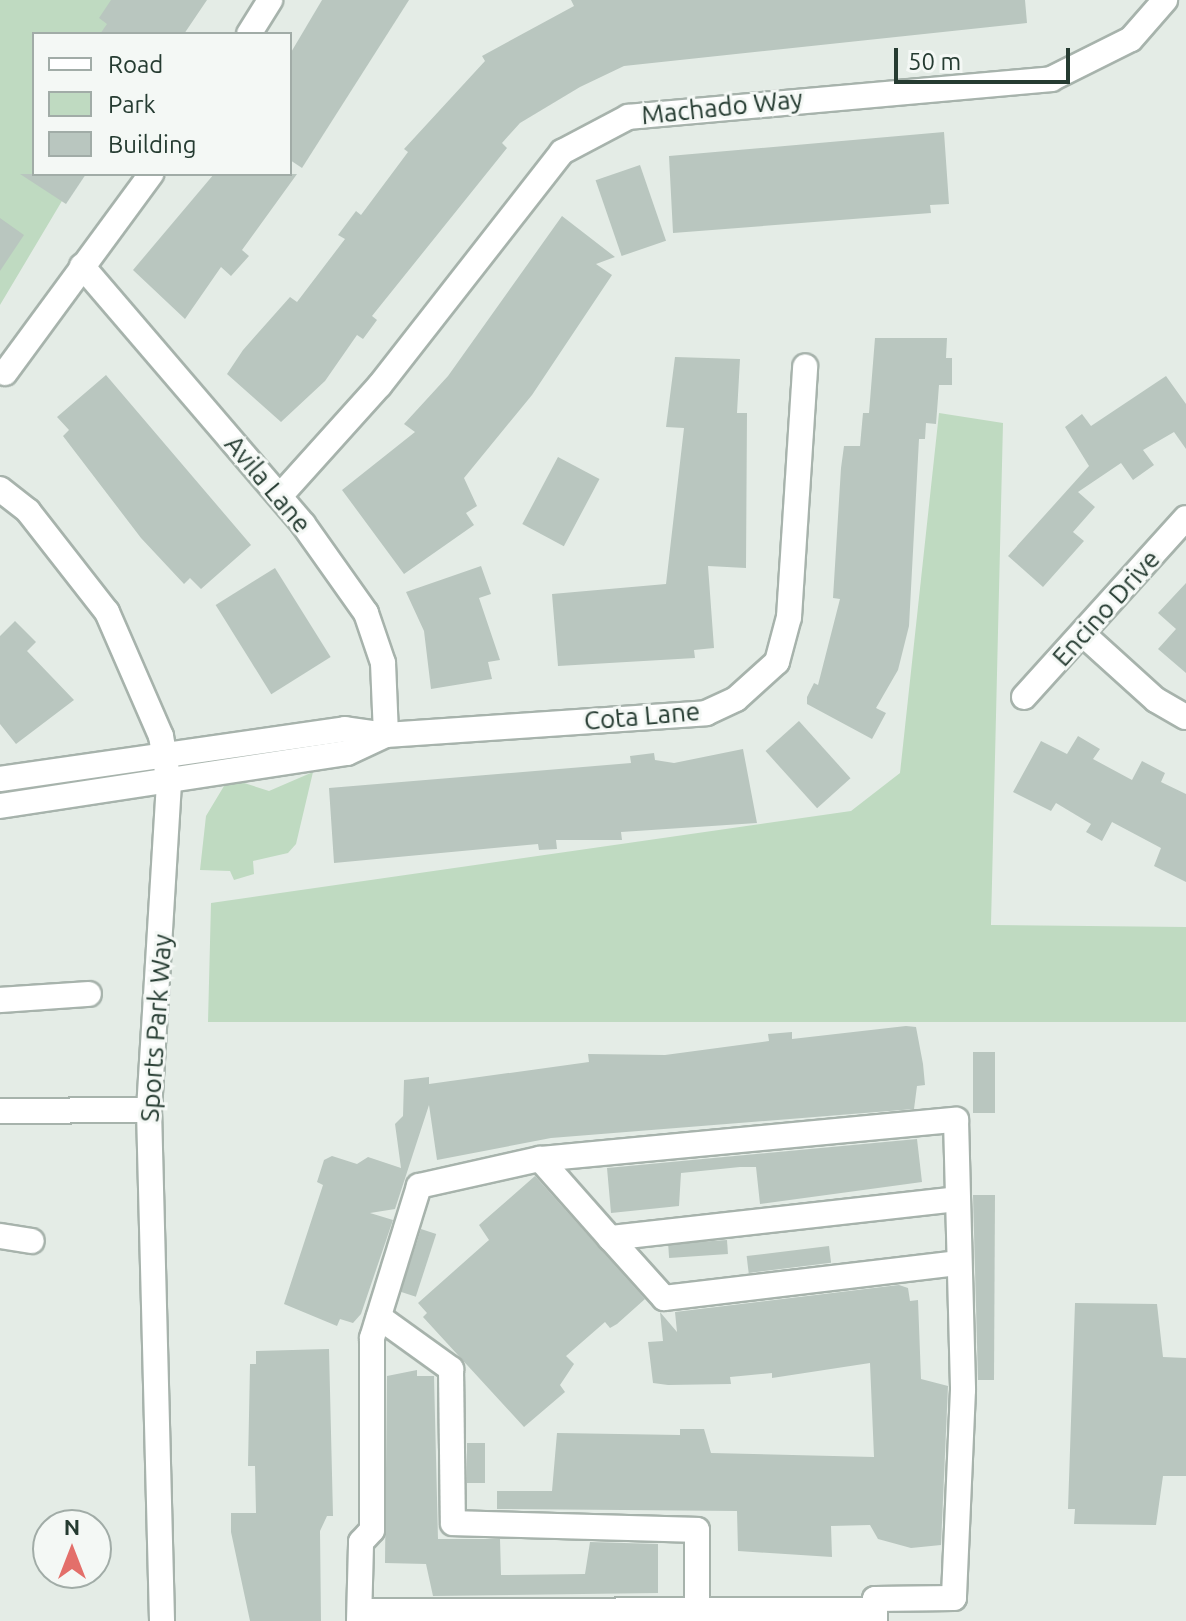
<!DOCTYPE html>
<style>
body{margin:0}
#map{position:relative;width:1186px;height:1621px;overflow:hidden;background:#e4ece6;font-family:Ubuntu,sans-serif}
div>[style]{position:absolute}
.green>*{inset:0;background:#bfdac1}
.building>*{inset:0;background:#b9c6bf;transform-origin:0 0}
.roads{filter:drop-shadow(2px 0 #a7b3ac) drop-shadow(-2px 0 #a7b3ac) drop-shadow(0 2px #a7b3ac) drop-shadow(0 -2px #a7b3ac)}
.street>*{height:24px;margin:-12px;padding:0 12px;transform-origin:12px;border-radius:12px;background:#fff}
.secondary>*{height:24px;margin:-12px;padding:0 12px;transform-origin:12px;border-radius:12px;background:#fff}
span{translate:-50% -50%;white-space:nowrap;text-align:center;line-height:1.15;-webkit-text-stroke:6px #f4f8f5;paint-order:stroke}
.street-label{font-size:26px;color:#253b31}
.legend{position:absolute;left:32px;top:32px;width:260px;height:144px;box-sizing:border-box;background:#f4f8f5;border:2px solid #a1aca7;margin:0;padding:10px 14px;list-style:none;font-size:24px;color:#253b31}
.legend li{display:flex;align-items:center;gap:16px;height:40px}
.legend b{width:40px;border:2px solid #a1aca7}
.north{position:absolute;left:32px;top:1509px;width:80px;height:80px;box-sizing:border-box;background:#f4f8f5;border:2px solid #a1aca7;border-radius:50%;rotate:0deg;font-size:22px;font-weight:700;line-height:32px;text-align:center;color:#253b31}
.north::after{content:'';display:block;margin:auto;width:28px;height:36px;background:#e36f6a;clip-path:polygon(50% 0,100% 100%,50% 72%,0 100%)}
.scale{position:absolute;left:894px;top:48px;width:176px;height:36px;box-sizing:border-box;border:4px solid #253b31;border-top:0;padding-left:10px;font-size:24px;line-height:28px;white-space:nowrap;color:#253b31;-webkit-text-stroke:6px #f4f8f5;paint-order:stroke}
</style>
<div id="map">
<div class="green">
<i style="clip-path:polygon(0 0,183px 0,162px 34px,34px 34px,34px 174px,78px 174px,0 305px)"></i>
<i style="clip-path:polygon(939px 413px,1003px 423px,991px 925px,1186px 927px,1186px 1022px,208px 1022px,211px 903px,851px 811px,900px 773px)"></i>
<i style="clip-path:polygon(313px 772px,296px 844px,288px 853px,253px 861px,254px 874px,234px 880px,230px 871px,200px 870px,206px 816px,224px 786px,238px 781px,269px 791px)"></i>
</div>
<div class="building">
<i style="clip-path:polygon(111px 0,207px 0,184px 34px,100px 34px,107px 24px,99px 18px)"></i>
<i style="clip-path:polygon(322px 0,409px 0,302px 168px,290px 160px,290px 54px)"></i>
<i style="clip-path:polygon(571px 0,1025px 0,1027px 23px,624px 66px,580px 87px,520px 123px,502px 143px,507px 148px,372px 316px,377px 320px,363px 339px,357px 335px,325px 381px,281px 422px,227px 374px,243px 350px,290px 297px,297px 302px,345px 239px,338px 235px,356px 211px,361px 215px,408px 152px,404px 149px,485px 61px,482px 56px,574px 6px)"></i>
<i style="clip-path:polygon(944px 132px,949px 204px,930px 205px,931px 213px,673px 233px,669px 156px)"></i>
<i style="left:640px;top:165px;width:80px;height:47px;rotate:71deg"></i>
<i style="clip-path:polygon(20px 174px,86px 174px,66px 204px)"></i>
<i style="clip-path:polygon(214px 174px,297px 174px,242px 250px,249px 256px,231px 276px,221px 267px,185px 319px,133px 270px)"></i>
<i style="clip-path:polygon(562px 216px,615px 257px,596px 264px,612px 275px,532px 395px,464px 478px,477px 506px,466px 513px,474px 525px,404px 574px,342px 490px,415px 432px,404px 424px,448px 376px)"></i>
<i style="clip-path:polygon(0 218px,24px 235px,0 271px)"></i>
<i style="clip-path:polygon(875px 338px,947px 338px,946px 358px,952px 358px,952px 385px,939px 385px,936px 424px,926px 423px,925px 439px,919px 439px,909px 626px,898px 670px,876px 708px,886px 713px,872px 739px,807px 704px,807px 697px,814px 683px,818px 685px,840px 599px,833px 598px,841px 468px,844px 446px,860px 446px,863px 413px,869px 413px)"></i>
<i style="clip-path:polygon(675px 357px,740px 359px,737px 413px,747px 413px,746px 568px,708px 566px,714px 648px,694px 650px,695px 658px,558px 666px,552px 594px,666px 584px,684px 428px,666px 427px)"></i>
<i style="clip-path:polygon(106px 375px,251px 545px,201px 589px,190px 578px,184px 584px,141px 538px,63px 436px,69px 430px,57px 417px)"></i>
<i style="clip-path:polygon(1166px 376px,1186px 404px,1186px 449px,1174px 432px,1143px 450px,1154px 465px,1133px 480px,1121px 463px,1078px 492px,1095px 507px,1073px 532px,1084px 541px,1043px 587px,1008px 556px,1089px 466px,1065px 427px,1082px 414px,1091px 426px)"></i>
<i style="left:558px;top:457px;width:47px;height:76px;rotate:28deg"></i>
<i style="clip-path:polygon(481px 566px,491px 594px,479px 598px,500px 660px,488px 662px,492px 679px,431px 689px,424px 631px,406px 592px)"></i>
<i style="left:275px;top:568px;width:105px;height:70px;rotate:58deg"></i>
<i style="clip-path:polygon(1186px 583px,1186px 673px,1158px 649px,1176px 629px,1158px 613px)"></i>
<i style="clip-path:polygon(15px 621px,36px 642px,27px 651px,74px 700px,16px 744px,0 724px,0 636px)"></i>
<i style="left:799px;top:721px;width:77px;height:45px;rotate:48deg"></i>
<i style="clip-path:polygon(1078px 736px,1100px 749px,1093px 759px,1132px 780px,1142px 761px,1165px 773px,1161px 782px,1186px 794px,1186px 882px,1154px 866px,1161px 848px,1112px 822px,1102px 841px,1086px 832px,1091px 824px,1056px 803px,1051px 811px,1013px 792px,1041px 741px,1067px 754px)"></i>
<i style="clip-path:polygon(743px 749px,757px 823px,621px 832px,622px 840px,556px 840px,557px 849px,539px 850px,538px 844px,334px 863px,329px 788px,631px 763px,630px 756px,654px 753px,655px 760px,674px 763px)"></i>
<i style="clip-path:polygon(906px 1026px,916px 1027px,923px 1064px,925px 1085px,917px 1086px,914px 1109px,551px 1138px,437px 1160px,429px 1105px,395px 1209px,370px 1213px,393px 1220px,361px 1314px,353px 1323px,340px 1319px,337px 1326px,284px 1304px,323px 1185px,317px 1182px,324px 1160px,332px 1156px,357px 1164px,368px 1157px,401px 1168px,395px 1124px,403px 1116px,404px 1080px,429px 1077px,429px 1084px,589px 1062px,588px 1054px,665px 1055px,769px 1041px,768px 1034px,792px 1032px,792px 1039px)"></i>
<i style="left:973px;top:1052px;width:22px;height:61px"></i>
<i style="clip-path:polygon(917px 1139px,922px 1182px,760px 1204px,756px 1167px,740px 1167px,681px 1173px,679px 1206px,611px 1213px,607px 1168px)"></i>
<i style="clip-path:polygon(535px 1176px,645px 1299px,617px 1324px,610px 1328px,605px 1322px,566px 1356px,574px 1364px,560px 1385px,565px 1392px,524px 1427px,423px 1317px,427px 1313px,418px 1303px,489px 1240px,479px 1225px)"></i>
<i style="clip-path:polygon(973px 1195px,995px 1195px,994px 1380px,978px 1380px)"></i>
<i style="left:421px;top:1229px;width:16px;height:66px;rotate:18deg"></i>
<i style="left:727px;top:1240px;width:14px;height:59px;rotate:86deg"></i>
<i style="left:829px;top:1246px;width:17px;height:83px;rotate:83deg"></i>
<i style="clip-path:polygon(899px 1285px,908px 1288px,910px 1301px,918px 1300px,921px 1379px,948px 1386px,941px 1545px,911px 1548px,878px 1539px,870px 1525px,831px 1526px,832px 1557px,738px 1551px,737px 1511px,497px 1509px,497px 1491px,552px 1491px,557px 1433px,680px 1435px,680px 1429px,704px 1429px,711px 1453px,874px 1457px,870px 1363px,772px 1378px,772px 1373px,730px 1377px,731px 1384px,668px 1385px,653px 1383px,648px 1342px,663px 1341px,660px 1312px,677px 1332px,675px 1312px)"></i>
<i style="clip-path:polygon(1075px 1303px,1157px 1304px,1163px 1357px,1186px 1358px,1186px 1476px,1163px 1476px,1156px 1525px,1074px 1524px,1075px 1509px,1068px 1509px)"></i>
<i style="clip-path:polygon(329px 1349px,333px 1516px,327px 1516px,320px 1531px,321px 1621px,250px 1621px,231px 1532px,231px 1513px,256px 1513px,255px 1466px,248px 1466px,250px 1364px,256px 1364px,256px 1351px)"></i>
<i style="clip-path:polygon(417px 1370px,417px 1376px,434px 1376px,438px 1539px,500px 1539px,501px 1575px,585px 1574px,590px 1542px,658px 1544px,658px 1593px,433px 1596px,426px 1564px,385px 1563px,387px 1376px)"></i>
<i style="left:467px;top:1443px;width:18px;height:40px"></i>
</div>
<div class="roads">
<div class="street">
<i style="left:249px;top:34px;width:40px;rotate:-58deg"></i>
<i style="left:82px;top:266px;width:340px;rotate:49.4deg"></i>
<i style="left:303px;top:524px;width:109px;rotate:54.7deg"></i>
<i style="left:366px;top:613px;width:53px;rotate:71.2deg"></i>
<i style="left:383px;top:663px;width:72px;rotate:87.6deg"></i>
<i style="left:5px;top:373px;width:247px;rotate:-53.7deg"></i>
<i style="left:280px;top:496px;width:149px;rotate:-48deg"></i>
<i style="left:380px;top:385px;width:296px;rotate:-52deg"></i>
<i style="left:562px;top:152px;width:75px;rotate:-27.9deg"></i>
<i style="left:628px;top:117px;width:425px;rotate:-5.1deg"></i>
<i style="left:1051px;top:79px;width:89px;rotate:-26.6deg"></i>
<i style="left:1131px;top:39px;width:52px;rotate:-48.9deg"></i>
<i style="left:1084px;top:635px;width:97px;rotate:42.1deg"></i>
<i style="left:1156px;top:700px;width:34px;rotate:30deg"></i>
<i style="left:1024px;top:697px;width:241px;rotate:-47.9deg"></i>
<i style="left:0;top:779px;width:349px;rotate:-8.2deg"></i>
<i style="left:345px;top:729px;width:41px;rotate:8.3deg"></i>
<i style="left:386px;top:735px;width:321px;rotate:-3.9deg"></i>
<i style="left:706px;top:713px;width:33px;rotate:-25deg"></i>
<i style="left:736px;top:699px;width:55px;rotate:-42.1deg"></i>
<i style="left:777px;top:662px;width:47px;rotate:-75.1deg"></i>
<i style="left:789px;top:617px;width:251px;rotate:-86.3deg"></i>
<i style="left:0;top:806px;width:351px;rotate:-8.7deg"></i>
<i style="left:347px;top:753px;width:43px;rotate:-24.8deg"></i>
<i style="left:0;top:1000px;width:89px;rotate:-3.9deg"></i>
<i style="left:0;top:1111px;width:149px;rotate:-0.4deg"></i>
<i style="left:540px;top:1159px;width:106px;rotate:48.5deg"></i>
<i style="left:610px;top:1238px;width:348px;rotate:-6.4deg"></i>
<i style="left:0;top:1236px;width:32px;rotate:9deg"></i>
<i style="left:610px;top:1238px;width:81px;rotate:48deg"></i>
<i style="left:664px;top:1298px;width:295px;rotate:-6.8deg"></i>
<i style="left:379px;top:1317px;width:89px;rotate:35.8deg"></i>
<i style="left:451px;top:1369px;width:154px;rotate:89.3deg"></i>
<i style="left:453px;top:1523px;width:244px;rotate:1.6deg"></i>
<i style="left:697px;top:1530px;width:80px;rotate:90deg"></i>
<i style="left:360px;top:1611px;width:515px;rotate:-0.11deg"></i>
<i style="left:359px;top:1621px;width:79px;rotate:-88.5deg"></i>
<i style="left:361px;top:1542px;width:16px;rotate:-47deg"></i>
<i style="left:372px;top:1530px;width:192px;rotate:-90deg"></i>
<i style="left:372px;top:1338px;width:159px;rotate:-72.8deg"></i>
<i style="left:419px;top:1186px;width:124px;rotate:-12.6deg"></i>
<i style="left:540px;top:1159px;width:418px;rotate:-5.4deg"></i>
<i style="left:956px;top:1120px;width:270px;rotate:88.5deg"></i>
<i style="left:963px;top:1390px;width:208px;rotate:92.5deg"></i>
<i style="left:954px;top:1598px;width:79px;rotate:179.3deg"></i>
<i style="left:875px;top:1599px;width:22px;rotate:90deg"></i>
</div>
<div class="secondary">
<i style="left:0;top:489px;width:36px;rotate:38deg"></i>
<i style="left:28px;top:511px;width:128px;rotate:52deg"></i>
<i style="left:107px;top:612px;width:135px;rotate:66.5deg"></i>
<i style="left:161px;top:736px;width:48px;rotate:80.3deg"></i>
<i style="left:169px;top:783px;width:328px;rotate:93.5deg"></i>
<i style="left:149px;top:1110px;width:511px;rotate:88.54deg"></i>
</div>
</div>
<div class="street-label">
<span style="left:722px;top:107px;rotate:-6deg">Machado Way</span>
<span style="left:268px;top:484px;rotate:50deg">Avila Lane</span>
<span style="left:1106px;top:608px;rotate:-48deg">Encino Drive</span>
<span style="left:642px;top:716px;rotate:-5deg">Cota Lane</span>
<span style="left:156px;top:1028px;rotate:-86deg">Sports Park Way</span>
</div>
<ul class="legend">
<li><b style="height:10px;background:#fff"></b>Road</li>
<li><b style="height:22px;background:#bfdac1"></b>Park</li>
<li><b style="height:22px;background:#b9c6bf"></b>Building</li>
</ul>
<div class="north">N</div>
<div class="scale">50 m</div>
</div>
